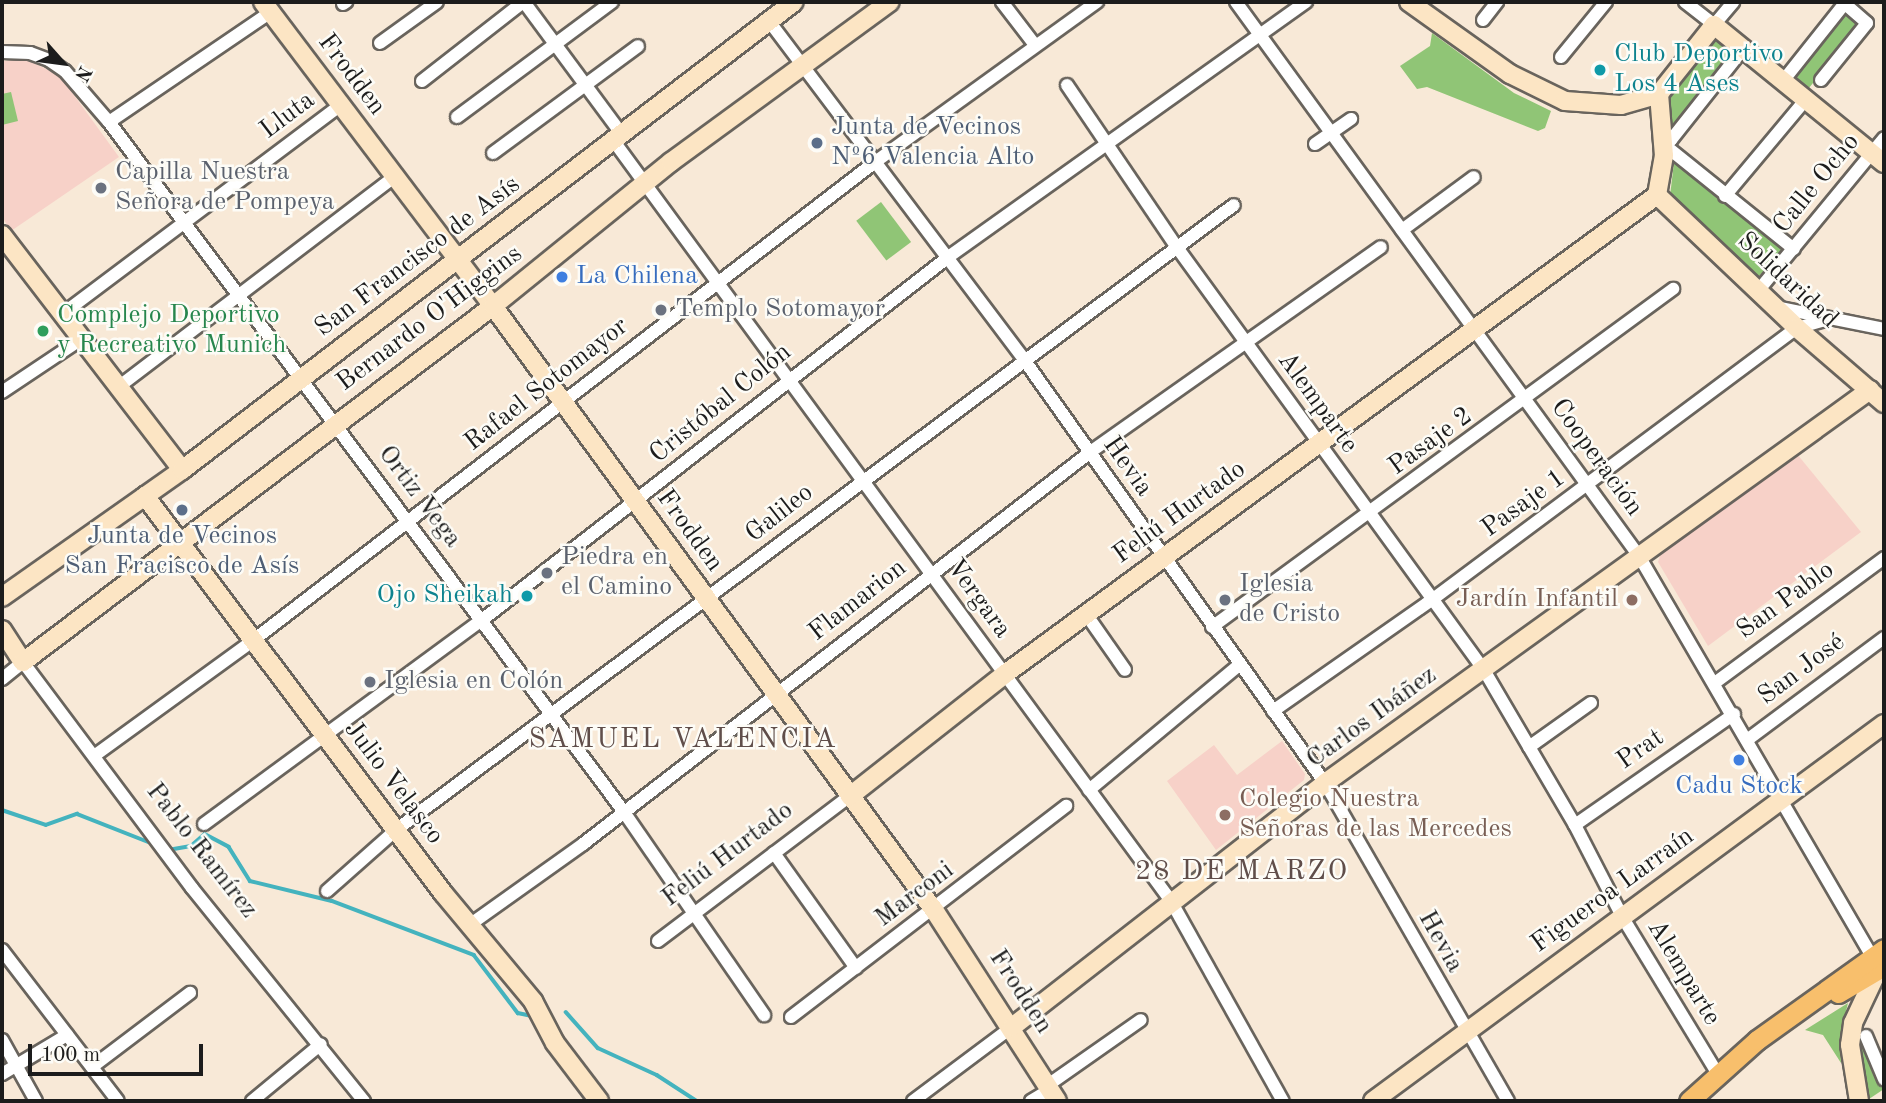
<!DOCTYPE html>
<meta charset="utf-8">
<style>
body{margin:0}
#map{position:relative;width:1886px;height:1103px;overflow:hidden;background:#f8e9d7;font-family:"Old Standard TT",serif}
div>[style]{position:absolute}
.built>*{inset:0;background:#f7d1c8}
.green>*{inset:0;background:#90c576;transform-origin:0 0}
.stream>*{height:3.5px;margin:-1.75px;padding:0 1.75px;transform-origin:1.75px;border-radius:1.75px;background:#44b3be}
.roads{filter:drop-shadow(2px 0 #69645d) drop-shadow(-2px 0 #69645d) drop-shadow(0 2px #69645d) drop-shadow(0 -2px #69645d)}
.street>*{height:12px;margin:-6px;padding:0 6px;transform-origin:6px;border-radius:6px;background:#fff}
.secondary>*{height:18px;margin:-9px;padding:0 9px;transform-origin:9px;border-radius:9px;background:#fce5c4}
.primary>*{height:19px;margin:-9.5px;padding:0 9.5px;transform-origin:9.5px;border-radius:9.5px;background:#f8bf6c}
.dots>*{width:19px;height:19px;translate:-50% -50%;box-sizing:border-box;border:4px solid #fdfcf7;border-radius:50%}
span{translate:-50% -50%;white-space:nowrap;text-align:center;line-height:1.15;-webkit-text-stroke:5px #fdfcf7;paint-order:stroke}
.culture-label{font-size:26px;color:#0d838f}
.left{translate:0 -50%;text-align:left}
.right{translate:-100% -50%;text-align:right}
.street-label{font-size:26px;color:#1c1c1c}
.service-label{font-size:26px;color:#4e5e75}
.worship-label{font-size:26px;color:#5b616d}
.shop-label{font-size:26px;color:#366cbe}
.leisure-label{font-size:26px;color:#27864d}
.education-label{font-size:26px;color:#785e54}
.neighbourhood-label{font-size:28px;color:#604e4a;letter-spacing:2px}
.frame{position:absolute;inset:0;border:4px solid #1c1c1c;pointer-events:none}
.north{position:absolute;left:28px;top:28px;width:70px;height:70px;-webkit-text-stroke:5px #fdfcf7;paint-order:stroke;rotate:118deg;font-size:19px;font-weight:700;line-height:28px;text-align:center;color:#1c1c1c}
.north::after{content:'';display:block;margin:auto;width:24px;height:32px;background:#1c1c1c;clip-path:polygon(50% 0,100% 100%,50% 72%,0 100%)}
.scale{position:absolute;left:28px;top:1044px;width:175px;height:32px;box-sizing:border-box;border:4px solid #1c1c1c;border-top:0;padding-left:9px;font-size:21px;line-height:24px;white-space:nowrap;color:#1c1c1c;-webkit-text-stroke:5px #fdfcf7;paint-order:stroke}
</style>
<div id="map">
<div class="built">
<i style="clip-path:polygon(26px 59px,60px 76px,119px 157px,11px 231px,2px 217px,2px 61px)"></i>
<i style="clip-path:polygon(1797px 454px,1861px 532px,1708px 646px,1658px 562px,1661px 553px)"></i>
<i style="clip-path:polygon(1282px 741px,1305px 774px,1304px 780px,1216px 850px,1167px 781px,1214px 745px,1237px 775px)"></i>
</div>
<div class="green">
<i style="left:1845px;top:6px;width:25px;height:86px;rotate:40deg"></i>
<i style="clip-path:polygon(1432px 33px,1514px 93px,1551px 111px,1545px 128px,1538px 131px,1427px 87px,1417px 89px,1400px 66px,1430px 46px)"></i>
<i style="clip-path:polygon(1717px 40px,1735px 53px,1668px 137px,1669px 100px,1677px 84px,1711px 41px)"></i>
<i style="clip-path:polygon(11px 92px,18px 121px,2px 125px,2px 94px)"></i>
<i style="clip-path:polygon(1674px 162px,1682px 163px,1786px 248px,1758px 277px,1670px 196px)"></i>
<i style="left:881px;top:202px;width:50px;height:31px;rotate:53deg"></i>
<i style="clip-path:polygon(1848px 1003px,1840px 1036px,1841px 1063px,1823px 1035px,1805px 1030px)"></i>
<i style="clip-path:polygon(1859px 1039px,1884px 1089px,1869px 1099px,1858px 1049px)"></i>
</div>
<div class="stream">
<i style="left:2px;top:810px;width:46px;rotate:18.8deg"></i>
<i style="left:46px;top:825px;width:33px;rotate:-20deg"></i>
<i style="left:77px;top:814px;width:79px;rotate:21.4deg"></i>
<i style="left:168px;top:850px;width:23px;rotate:-10deg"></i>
<i style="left:191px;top:846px;width:18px;rotate:-41deg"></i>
<i style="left:205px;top:834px;width:27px;rotate:28deg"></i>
<i style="left:229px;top:847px;width:40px;rotate:58deg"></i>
<i style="left:250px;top:881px;width:84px;rotate:13.7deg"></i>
<i style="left:332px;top:901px;width:152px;rotate:20.8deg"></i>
<i style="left:474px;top:955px;width:73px;rotate:52.8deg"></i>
<i style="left:518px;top:1013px;width:14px;rotate:12deg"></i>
<i style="left:566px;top:1012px;width:48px;rotate:48.4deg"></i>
<i style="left:598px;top:1048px;width:65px;rotate:24.6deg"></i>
<i style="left:657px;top:1075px;width:48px;rotate:33deg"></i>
</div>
<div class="roads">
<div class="street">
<i style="left:524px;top:2px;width:163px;rotate:53.5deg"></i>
<i style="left:1002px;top:2px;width:54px;rotate:52.5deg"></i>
<i style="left:1236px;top:2px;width:685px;rotate:53.97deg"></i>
<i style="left:1639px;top:556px;width:463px;rotate:59.8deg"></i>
<i style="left:1872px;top:956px;width:6px;rotate:18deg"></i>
<i style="left:1685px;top:2px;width:37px;rotate:38deg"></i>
<i style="left:1714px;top:25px;width:30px;rotate:-50deg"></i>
<i style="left:343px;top:4px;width:4px;rotate:-34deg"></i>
<i style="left:1483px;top:20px;width:23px;rotate:-52deg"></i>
<i style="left:769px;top:21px;width:426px;rotate:53deg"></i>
<i style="left:1025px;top:361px;width:518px;rotate:54.59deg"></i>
<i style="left:1325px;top:783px;width:367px;rotate:60.1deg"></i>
<i style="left:380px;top:43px;width:70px;rotate:-35.7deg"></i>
<i style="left:1743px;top:49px;width:116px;rotate:128.4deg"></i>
<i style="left:1671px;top:140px;width:9px;rotate:162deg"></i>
<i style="left:1662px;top:143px;width:169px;rotate:38.8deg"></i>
<i style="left:2px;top:52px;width:28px;rotate:2deg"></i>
<i style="left:30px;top:53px;width:20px;rotate:20deg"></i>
<i style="left:49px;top:60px;width:19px;rotate:35deg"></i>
<i style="left:65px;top:71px;width:67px;rotate:49.2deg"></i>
<i style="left:109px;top:122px;width:861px;rotate:53.26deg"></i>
<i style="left:624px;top:812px;width:247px;rotate:55.4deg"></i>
<i style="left:1561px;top:57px;width:71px;rotate:-50.7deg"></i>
<i style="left:1821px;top:80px;width:73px;rotate:-51.1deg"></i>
<i style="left:1867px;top:23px;width:32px;rotate:-139deg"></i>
<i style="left:422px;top:81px;width:128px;rotate:-38deg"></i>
<i style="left:1783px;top:81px;width:100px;rotate:-51.5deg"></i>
<i style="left:1067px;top:85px;width:194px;rotate:55.9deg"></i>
<i style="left:1176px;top:246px;width:524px;rotate:54deg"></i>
<i style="left:1484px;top:670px;width:180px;rotate:59.6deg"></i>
<i style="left:1575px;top:825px;width:105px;rotate:62.7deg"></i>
<i style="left:1623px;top:918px;width:183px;rotate:58.7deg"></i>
<i style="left:457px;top:117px;width:193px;rotate:-36.6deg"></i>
<i style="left:109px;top:122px;width:196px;rotate:-34.2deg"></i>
<i style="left:613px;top:140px;width:944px;rotate:53.75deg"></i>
<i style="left:1171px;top:901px;width:229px;rotate:60.8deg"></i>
<i style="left:1315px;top:144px;width:44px;rotate:-34.8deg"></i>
<i style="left:493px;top:153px;width:180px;rotate:-36.4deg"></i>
<i style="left:1725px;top:196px;width:126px;rotate:-50.1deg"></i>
<i style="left:1402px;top:230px;width:89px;rotate:-36.4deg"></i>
<i style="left:1758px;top:291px;width:198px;rotate:-50.5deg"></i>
<i style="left:1775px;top:307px;width:111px;rotate:11.4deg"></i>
<i style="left:61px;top:315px;width:350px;rotate:-36.9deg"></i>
<i style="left:117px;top:388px;width:350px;rotate:-37.3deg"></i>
<i style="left:2px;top:392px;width:94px;rotate:-33.7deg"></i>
<i style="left:1086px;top:614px;width:68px;rotate:55.1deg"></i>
<i style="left:1212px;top:627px;width:572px;rotate:-36.25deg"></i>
<i style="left:2px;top:679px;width:27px;rotate:-39deg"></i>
<i style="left:23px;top:662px;width:282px;rotate:53.2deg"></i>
<i style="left:192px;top:888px;width:274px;rotate:51.1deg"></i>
<i style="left:1716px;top:682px;width:209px;rotate:-36.4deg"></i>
<i style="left:1273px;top:711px;width:195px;rotate:-35deg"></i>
<i style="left:1433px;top:599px;width:454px;rotate:-36.7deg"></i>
<i style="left:1797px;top:328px;width:32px;rotate:-16deg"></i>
<i style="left:1747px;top:740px;width:171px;rotate:-36.7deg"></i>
<i style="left:1529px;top:747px;width:76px;rotate:-35.4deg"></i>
<i style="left:94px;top:756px;width:199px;rotate:-36deg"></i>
<i style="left:255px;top:639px;width:782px;rotate:-37.57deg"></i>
<i style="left:875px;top:162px;width:274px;rotate:-35.8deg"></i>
<i style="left:1089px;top:790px;width:195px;rotate:-39.8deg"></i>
<i style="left:204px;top:824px;width:345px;rotate:-36.3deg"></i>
<i style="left:482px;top:620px;width:589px;rotate:-37.9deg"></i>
<i style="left:947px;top:258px;width:441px;rotate:-35.5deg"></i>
<i style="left:1575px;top:825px;width:194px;rotate:-34.9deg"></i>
<i style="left:774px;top:853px;width:141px;rotate:54.5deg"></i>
<i style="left:327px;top:891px;width:92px;rotate:-41.5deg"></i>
<i style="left:396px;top:830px;width:1045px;rotate:-36.72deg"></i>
<i style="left:471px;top:924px;width:138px;rotate:-35.5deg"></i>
<i style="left:583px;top:844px;width:639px;rotate:-37.69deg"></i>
<i style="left:1089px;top:453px;width:357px;rotate:-35.2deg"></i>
<i style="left:658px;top:941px;width:241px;rotate:-37.1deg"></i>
<i style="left:2px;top:950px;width:190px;rotate:52.5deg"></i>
<i style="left:791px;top:1017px;width:347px;rotate:-37.5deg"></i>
<i style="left:1866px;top:1036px;width:47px;rotate:67.3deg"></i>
<i style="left:2px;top:1040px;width:70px;rotate:60.9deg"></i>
<i style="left:92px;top:1067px;width:123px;rotate:-37.1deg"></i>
<i style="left:2px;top:1074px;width:76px;rotate:-31deg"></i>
<i style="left:1048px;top:1085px;width:113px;rotate:-35deg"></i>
<i style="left:252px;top:1101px;width:89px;rotate:-39.6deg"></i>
<i style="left:913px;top:1101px;width:124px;rotate:-36.8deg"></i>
<i style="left:1031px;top:1101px;width:23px;rotate:-31deg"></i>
</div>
<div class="secondary">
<i style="left:263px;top:2px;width:381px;rotate:52.9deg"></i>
<i style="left:493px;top:306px;width:748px;rotate:53.87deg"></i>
<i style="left:934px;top:910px;width:227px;rotate:57.2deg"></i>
<i style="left:1409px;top:2px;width:124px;rotate:35.5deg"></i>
<i style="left:1510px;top:74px;width:61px;rotate:26.1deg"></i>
<i style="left:1565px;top:101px;width:56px;rotate:4.1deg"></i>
<i style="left:1621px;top:105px;width:40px;rotate:-16deg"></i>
<i style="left:1659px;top:94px;width:88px;rotate:-51.4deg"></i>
<i style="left:1714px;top:25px;width:219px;rotate:39.1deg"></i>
<i style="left:1657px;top:195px;width:193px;rotate:43.5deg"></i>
<i style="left:1797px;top:328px;width:115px;rotate:40.8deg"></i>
<i style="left:2px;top:235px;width:296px;rotate:52.5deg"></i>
<i style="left:145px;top:496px;width:496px;rotate:53.1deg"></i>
<i style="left:443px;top:893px;width:141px;rotate:50.2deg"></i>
<i style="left:533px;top:1001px;width:47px;rotate:62.4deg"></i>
<i style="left:555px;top:1043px;width:73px;rotate:52.8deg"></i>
<i style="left:2px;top:597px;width:220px;rotate:-35.2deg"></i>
<i style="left:182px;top:470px;width:770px;rotate:-37.41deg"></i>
<i style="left:2px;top:630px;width:38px;rotate:57deg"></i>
<i style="left:23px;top:662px;width:590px;rotate:-37.14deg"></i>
<i style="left:493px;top:306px;width:229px;rotate:-39deg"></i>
<i style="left:671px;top:162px;width:271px;rotate:-36.2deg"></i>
<i style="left:850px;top:796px;width:197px;rotate:-38.2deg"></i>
<i style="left:1005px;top:674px;width:809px;rotate:-36.3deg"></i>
<i style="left:1657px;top:195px;width:40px;rotate:-80deg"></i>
<i style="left:1664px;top:156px;width:62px;rotate:-94.6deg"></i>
<i style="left:1012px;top:1027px;width:397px;rotate:-37.9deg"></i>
<i style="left:1325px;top:783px;width:672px;rotate:-35.8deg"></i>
<i style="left:1373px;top:1101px;width:635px;rotate:-36.42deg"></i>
<i style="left:1859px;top:1101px;width:57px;rotate:-99.1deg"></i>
<i style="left:1850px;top:1045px;width:22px;rotate:-82deg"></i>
<i style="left:1853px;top:1023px;width:56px;rotate:-64.8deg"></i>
</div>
<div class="primary">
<i style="left:1838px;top:993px;width:53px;rotate:-30.4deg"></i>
<i style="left:1689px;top:1101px;width:91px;rotate:-41.9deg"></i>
<i style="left:1757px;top:1040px;width:156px;rotate:-35.6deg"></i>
</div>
</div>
<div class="dots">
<i style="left:1600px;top:70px;background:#0f9aa8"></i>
<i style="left:817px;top:143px;background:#5c6f8a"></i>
<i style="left:101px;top:188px;background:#6b7280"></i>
<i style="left:562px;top:277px;background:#3f7fe0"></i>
<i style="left:661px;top:310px;background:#6b7280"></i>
<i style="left:43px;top:331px;background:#2e9e5b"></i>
<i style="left:182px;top:510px;background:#5c6f8a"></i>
<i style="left:547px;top:573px;background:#6b7280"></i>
<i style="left:527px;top:596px;background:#0f9aa8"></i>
<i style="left:1225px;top:600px;background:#6b7280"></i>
<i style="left:1632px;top:600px;background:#8d6e63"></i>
<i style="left:370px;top:682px;background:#6b7280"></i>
<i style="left:1739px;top:760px;background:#3f7fe0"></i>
<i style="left:1225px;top:815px;background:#8d6e63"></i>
</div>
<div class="culture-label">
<span class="left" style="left:1614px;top:70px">Club Deportivo<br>Los 4 Ases</span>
<span class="right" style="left:513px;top:596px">Ojo Sheikah</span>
</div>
<div class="street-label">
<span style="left:351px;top:75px;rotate:53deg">Frodden</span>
<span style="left:288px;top:116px;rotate:-37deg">Lluta</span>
<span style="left:1817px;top:184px;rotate:-51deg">Calle Ocho</span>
<span style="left:418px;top:257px;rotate:-37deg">San Francisco de Asís</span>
<span style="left:1787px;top:281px;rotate:43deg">Solidaridad</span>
<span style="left:430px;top:319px;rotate:-37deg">Bernardo O'Higgins</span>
<span style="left:547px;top:385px;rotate:-38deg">Rafael Sotomayor</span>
<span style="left:1317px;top:403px;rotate:54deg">Alemparte</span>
<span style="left:721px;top:404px;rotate:-39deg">Cristóbal Colón</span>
<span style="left:1431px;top:442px;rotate:-36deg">Pasaje 2</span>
<span style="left:1596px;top:458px;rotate:54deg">Cooperación</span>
<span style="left:1127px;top:467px;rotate:55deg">Hevia</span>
<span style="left:419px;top:497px;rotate:53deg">Ortiz Vega</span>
<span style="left:1524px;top:504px;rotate:-36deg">Pasaje 1</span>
<span style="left:1180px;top:513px;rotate:-36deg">Feliú Hurtado</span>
<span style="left:780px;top:514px;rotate:-38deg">Galileo</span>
<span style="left:689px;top:531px;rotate:54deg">Frodden</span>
<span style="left:978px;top:599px;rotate:54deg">Vergara</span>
<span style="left:858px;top:601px;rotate:-38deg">Flamarion</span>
<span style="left:1786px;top:601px;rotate:-36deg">San Pablo</span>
<span style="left:1802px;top:670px;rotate:-37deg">San José</span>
<span style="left:1372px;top:718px;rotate:-36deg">Carlos Ibáñez</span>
<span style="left:1641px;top:750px;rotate:-35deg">Prat</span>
<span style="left:393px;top:783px;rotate:53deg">Julio Velasco</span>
<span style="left:201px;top:851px;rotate:52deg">Pablo Ramírez</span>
<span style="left:728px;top:855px;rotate:-37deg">Feliú Hurtado</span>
<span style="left:1613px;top:891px;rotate:-36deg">Figueroa Larraín</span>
<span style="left:915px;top:895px;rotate:-37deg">Marconi</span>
<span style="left:1440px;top:942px;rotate:61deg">Hevia</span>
<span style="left:1683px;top:973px;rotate:59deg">Alemparte</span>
<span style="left:1020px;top:992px;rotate:57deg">Frodden</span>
</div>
<div class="service-label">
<span class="left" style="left:831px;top:143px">Junta de Vecinos<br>Nº6 Valencia Alto</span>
<span style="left:182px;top:552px">Junta de Vecinos<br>San Fracisco de Asís</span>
</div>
<div class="worship-label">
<span class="left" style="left:115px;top:188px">Capilla Nuestra<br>Señora de Pompeya</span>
<span class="left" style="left:675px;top:310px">Templo Sotomayor</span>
<span class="left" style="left:561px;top:573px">Piedra en<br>el Camino</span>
<span class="left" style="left:1239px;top:600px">Iglesia<br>de Cristo</span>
<span class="left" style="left:384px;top:682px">Iglesia en Colón</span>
</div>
<div class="shop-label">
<span class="left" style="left:576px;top:277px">La Chilena</span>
<span style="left:1739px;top:787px">Cadu Stock</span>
</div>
<div class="leisure-label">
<span class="left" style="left:57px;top:331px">Complejo Deportivo<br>y Recreativo Munich</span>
</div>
<div class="education-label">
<span class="right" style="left:1618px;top:600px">Jardín Infantil</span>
<span class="left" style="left:1239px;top:815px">Colegio Nuestra<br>Señoras de las Mercedes</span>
</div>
<div class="neighbourhood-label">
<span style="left:683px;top:740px">SAMUEL VALENCIA</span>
<span style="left:1242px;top:872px">28 DE MARZO</span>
</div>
<div class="frame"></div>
<div class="north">N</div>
<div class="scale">100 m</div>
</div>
